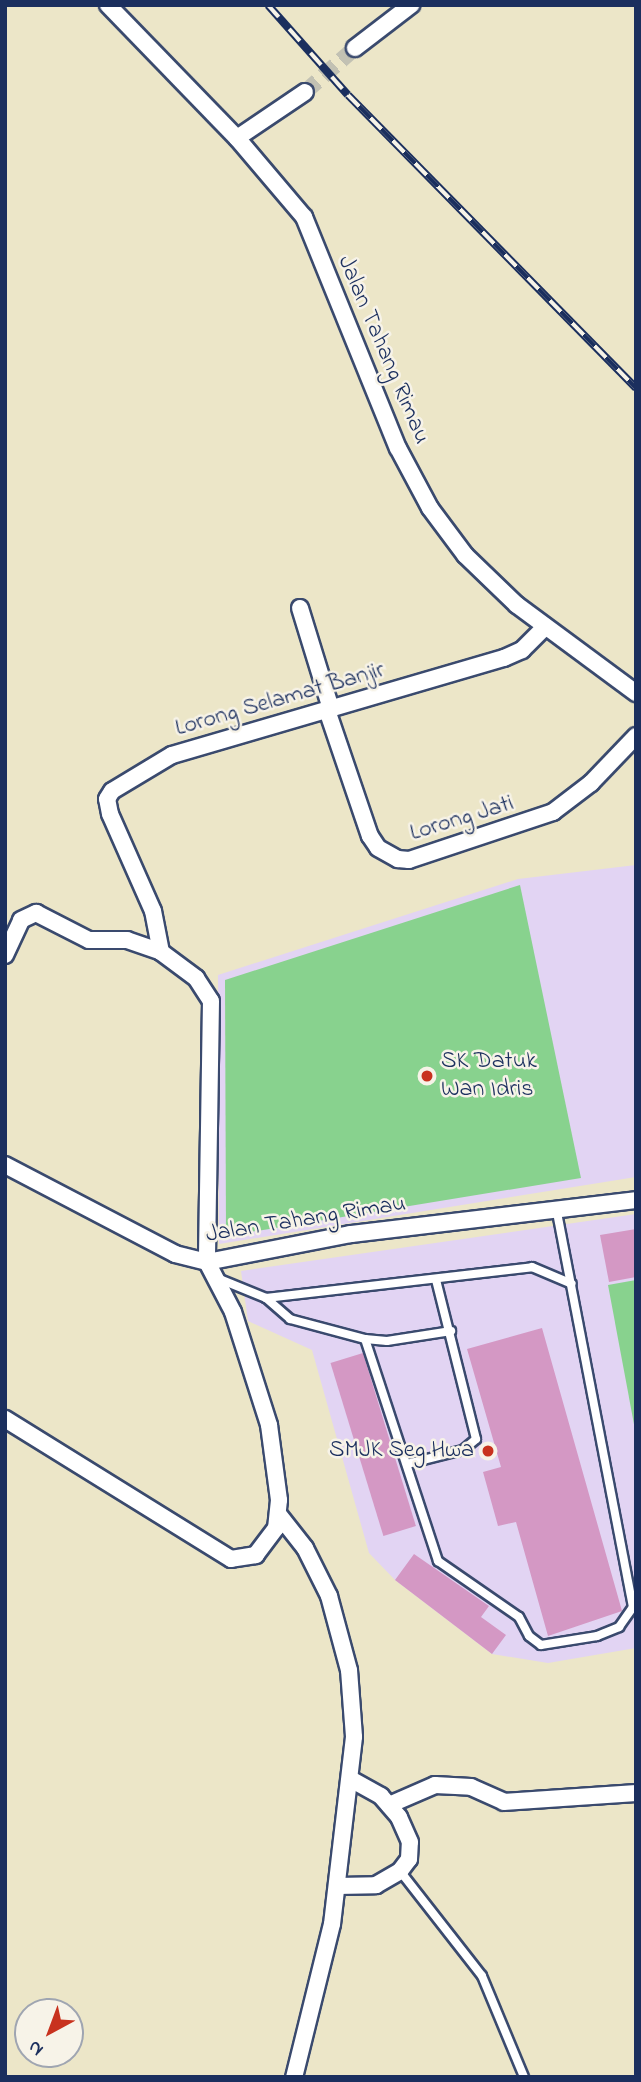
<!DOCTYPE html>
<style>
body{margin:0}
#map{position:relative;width:641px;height:2082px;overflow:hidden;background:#ece6c8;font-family:"Indie Flower",sans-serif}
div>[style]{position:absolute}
.built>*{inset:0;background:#e2d4f3}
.green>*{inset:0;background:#88d28e}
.building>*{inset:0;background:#d498c4;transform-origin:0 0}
.street-tunnel>*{height:16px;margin-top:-8px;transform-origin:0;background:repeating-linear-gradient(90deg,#c2c1b3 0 16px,transparent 0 24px)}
.roads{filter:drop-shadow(2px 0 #3a4a6e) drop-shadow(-2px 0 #3a4a6e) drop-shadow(0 2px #3a4a6e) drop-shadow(0 -2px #3a4a6e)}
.lane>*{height:8px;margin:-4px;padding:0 4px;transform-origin:4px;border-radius:4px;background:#fff}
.street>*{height:16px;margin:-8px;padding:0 8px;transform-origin:8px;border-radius:8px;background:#fff}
.rail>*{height:8px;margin-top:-4px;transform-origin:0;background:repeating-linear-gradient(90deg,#f7f3e8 0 16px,#1b2f5e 0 32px);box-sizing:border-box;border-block:2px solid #1b2f5e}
.dots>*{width:19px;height:19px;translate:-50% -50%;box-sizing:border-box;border:4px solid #f7f3e8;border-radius:50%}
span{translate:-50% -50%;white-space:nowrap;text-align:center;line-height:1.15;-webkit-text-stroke:5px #f7f3e8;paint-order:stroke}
.street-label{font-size:24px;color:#1b2f5e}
.poi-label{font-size:24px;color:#1b2f5e}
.left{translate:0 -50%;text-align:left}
.right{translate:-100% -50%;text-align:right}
.frame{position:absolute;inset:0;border:7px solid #1b2f5e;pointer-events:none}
.north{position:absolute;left:14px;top:1998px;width:70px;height:70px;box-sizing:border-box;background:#f7f3e8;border:2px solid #9fa5b1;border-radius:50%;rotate:221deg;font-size:19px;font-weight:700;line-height:28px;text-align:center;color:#1b2f5e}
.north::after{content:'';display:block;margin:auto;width:24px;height:32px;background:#c8321e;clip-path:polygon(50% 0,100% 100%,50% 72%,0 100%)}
</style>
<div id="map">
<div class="built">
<i style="clip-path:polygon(636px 865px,636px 1177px,219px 1244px,218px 975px,518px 879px)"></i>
<i style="clip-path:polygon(636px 1214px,636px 1648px,548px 1663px,492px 1654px,395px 1580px,369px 1553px,312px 1350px,248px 1321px,241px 1271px)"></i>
</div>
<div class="green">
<i style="clip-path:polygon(520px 885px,581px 1178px,226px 1236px,225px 980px)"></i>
<i style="clip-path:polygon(636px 1280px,636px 1435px,608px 1285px)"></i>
</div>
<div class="building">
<i style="clip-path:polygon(636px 1229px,636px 1277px,609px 1282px,600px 1235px)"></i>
<i style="clip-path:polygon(542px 1328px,622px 1611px,548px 1636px,516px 1522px,498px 1526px,483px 1472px,501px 1467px,467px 1349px)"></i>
<i style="left:363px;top:1353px;width:181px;height:34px;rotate:73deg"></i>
<i style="clip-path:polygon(414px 1554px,489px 1606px,481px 1617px,506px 1635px,492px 1654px,395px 1580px)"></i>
</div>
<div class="street-tunnel">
<i style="left:305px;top:92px;width:67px;rotate:-41.3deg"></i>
</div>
<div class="roads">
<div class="lane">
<i style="left:217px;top:1278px;width:53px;rotate:22.2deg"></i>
<i style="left:266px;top:1298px;width:268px;rotate:-6.6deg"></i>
<i style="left:532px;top:1267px;width:43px;rotate:23deg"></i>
<i style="left:266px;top:1298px;width:32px;rotate:41deg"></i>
<i style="left:290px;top:1319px;width:78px;rotate:14.9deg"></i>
<i style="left:365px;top:1339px;width:22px;rotate:5deg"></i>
<i style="left:387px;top:1341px;width:65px;rotate:-8.9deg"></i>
<i style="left:365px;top:1339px;width:234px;rotate:71.8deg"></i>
<i style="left:438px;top:1561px;width:98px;rotate:34.7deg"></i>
<i style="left:519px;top:1617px;width:21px;rotate:62deg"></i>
<i style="left:529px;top:1636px;width:15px;rotate:37deg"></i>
<i style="left:541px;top:1645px;width:57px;rotate:-9.1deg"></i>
<i style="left:597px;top:1636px;width:24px;rotate:-22deg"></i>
<i style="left:619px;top:1627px;width:24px;rotate:-55deg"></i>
<i style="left:633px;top:1607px;width:407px;rotate:-100.9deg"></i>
<i style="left:407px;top:1464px;width:58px;rotate:-14deg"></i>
<i style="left:463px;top:1450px;width:17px;rotate:-40deg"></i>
<i style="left:476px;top:1439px;width:164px;rotate:-104.1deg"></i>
<i style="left:400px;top:1871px;width:133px;rotate:52deg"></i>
<i style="left:482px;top:1976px;width:109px;rotate:67.4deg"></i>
</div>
<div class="street">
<i style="left:108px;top:5px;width:185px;rotate:45.9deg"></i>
<i style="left:237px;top:138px;width:104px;rotate:49.7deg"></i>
<i style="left:304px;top:217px;width:249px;rotate:67.9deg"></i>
<i style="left:398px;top:448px;width:68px;rotate:61.9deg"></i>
<i style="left:430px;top:508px;width:59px;rotate:53.3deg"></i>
<i style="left:465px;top:555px;width:72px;rotate:43.9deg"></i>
<i style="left:517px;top:605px;width:148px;rotate:36.5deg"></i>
<i style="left:355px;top:48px;width:71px;rotate:-37.5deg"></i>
<i style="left:237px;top:138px;width:82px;rotate:-34.1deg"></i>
<i style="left:300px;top:608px;width:106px;rotate:72.9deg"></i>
<i style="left:327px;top:710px;width:133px;rotate:71.2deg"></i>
<i style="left:370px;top:836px;width:14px;rotate:56deg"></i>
<i style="left:378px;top:848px;width:23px;rotate:29deg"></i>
<i style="left:398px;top:859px;width:11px;rotate:5deg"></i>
<i style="left:409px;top:860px;width:152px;rotate:-18.4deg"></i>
<i style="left:553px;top:812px;width:48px;rotate:-37.3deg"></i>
<i style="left:591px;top:783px;width:65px;rotate:-46.2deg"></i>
<i style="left:161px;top:952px;width:42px;rotate:-101deg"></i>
<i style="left:153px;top:911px;width:106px;rotate:-113.9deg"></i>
<i style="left:110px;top:814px;width:15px;rotate:-101deg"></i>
<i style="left:107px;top:799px;width:9px;rotate:-58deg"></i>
<i style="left:112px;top:791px;width:70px;rotate:-31deg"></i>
<i style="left:172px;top:755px;width:346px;rotate:-16.3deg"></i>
<i style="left:504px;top:658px;width:20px;rotate:-24deg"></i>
<i style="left:522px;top:650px;width:33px;rotate:-45deg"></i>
<i style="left:5px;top:955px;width:38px;rotate:-65deg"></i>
<i style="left:21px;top:920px;width:17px;rotate:-25deg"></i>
<i style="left:36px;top:913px;width:59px;rotate:27deg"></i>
<i style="left:89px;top:940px;width:38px"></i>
<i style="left:127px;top:940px;width:36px;rotate:19deg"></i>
<i style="left:161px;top:952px;width:44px;rotate:36.6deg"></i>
<i style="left:196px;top:978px;width:27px;rotate:57deg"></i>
<i style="left:211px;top:1001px;width:261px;rotate:90.9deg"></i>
<i style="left:207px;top:1262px;width:56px;rotate:62.5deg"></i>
<i style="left:233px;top:1312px;width:119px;rotate:72.3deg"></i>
<i style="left:269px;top:1425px;width:76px;rotate:82.4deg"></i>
<i style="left:279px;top:1500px;width:28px;rotate:96deg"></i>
<i style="left:276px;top:1528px;width:34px;rotate:127deg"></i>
<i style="left:256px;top:1555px;width:25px;rotate:171deg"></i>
<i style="left:231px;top:1559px;width:266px;rotate:-148.2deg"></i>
<i style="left:5px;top:1165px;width:192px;rotate:27.6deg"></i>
<i style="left:175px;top:1254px;width:33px;rotate:14deg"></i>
<i style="left:207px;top:1262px;width:147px;rotate:-11deg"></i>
<i style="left:351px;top:1234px;width:287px;rotate:-6.8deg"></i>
<i style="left:279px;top:1515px;width:42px;rotate:51.8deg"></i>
<i style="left:305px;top:1548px;width:54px;rotate:63.4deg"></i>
<i style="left:329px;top:1596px;width:77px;rotate:74.9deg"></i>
<i style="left:349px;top:1670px;width:67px;rotate:85.7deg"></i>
<i style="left:354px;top:1737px;width:188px;rotate:96.7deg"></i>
<i style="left:332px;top:1924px;width:158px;rotate:103.9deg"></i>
<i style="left:389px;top:1805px;width:50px;rotate:-23.5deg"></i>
<i style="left:435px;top:1785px;width:36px;rotate:3deg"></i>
<i style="left:471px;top:1787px;width:36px;rotate:24deg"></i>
<i style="left:504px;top:1802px;width:132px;rotate:-3.9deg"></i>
<i style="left:337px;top:1886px;width:39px;rotate:-1deg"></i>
<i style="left:376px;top:1885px;width:28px;rotate:-30deg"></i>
<i style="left:400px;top:1871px;width:15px;rotate:-53deg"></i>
<i style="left:409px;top:1859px;width:17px;rotate:-87deg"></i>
<i style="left:410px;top:1842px;width:27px;rotate:-114deg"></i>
<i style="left:399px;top:1817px;width:28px;rotate:-131deg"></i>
<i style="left:381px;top:1796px;width:33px;rotate:-151deg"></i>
</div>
</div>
<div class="rail">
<i style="left:268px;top:5px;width:120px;rotate:48.4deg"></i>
<i style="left:348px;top:95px;width:411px;rotate:45.5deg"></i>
</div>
<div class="dots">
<i style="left:427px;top:1076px;background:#c8321e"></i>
<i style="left:488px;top:1451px;background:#c8321e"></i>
</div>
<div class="street-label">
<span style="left:383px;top:350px;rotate:67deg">Jalan Tahang Rimau</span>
<span style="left:280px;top:700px;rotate:-16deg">Lorong Selamat Banjir</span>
<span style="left:462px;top:819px;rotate:-17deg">Lorong Jati</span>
<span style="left:306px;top:1220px;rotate:-9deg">Jalan Tahang Rimau</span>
</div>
<div class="poi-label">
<span class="left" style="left:441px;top:1076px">SK Datuk<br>Wan Idris</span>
<span class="right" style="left:474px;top:1451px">SMJK Seg Hwa</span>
</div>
<div class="frame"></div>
<div class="north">N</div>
</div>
